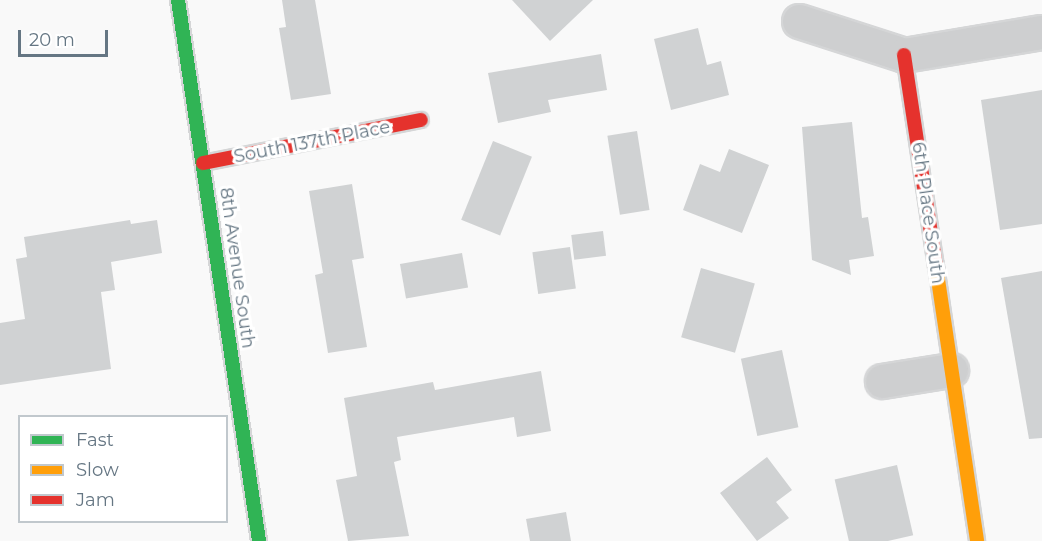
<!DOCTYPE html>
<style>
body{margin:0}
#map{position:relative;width:1042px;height:541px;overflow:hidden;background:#f9f9f9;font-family:Montserrat,sans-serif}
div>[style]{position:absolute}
.building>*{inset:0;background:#d0d2d3;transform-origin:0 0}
.roads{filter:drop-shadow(2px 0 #d5d6d7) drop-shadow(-2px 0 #d5d6d7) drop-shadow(0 2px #d5d6d7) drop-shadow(0 -2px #d5d6d7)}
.street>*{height:33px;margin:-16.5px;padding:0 16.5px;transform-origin:16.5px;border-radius:16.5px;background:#cecfd0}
.fast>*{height:14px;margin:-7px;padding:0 7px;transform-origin:7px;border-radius:7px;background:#30b455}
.slow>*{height:14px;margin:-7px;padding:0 7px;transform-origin:7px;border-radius:7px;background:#ff9f0a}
.jam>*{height:14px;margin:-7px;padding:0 7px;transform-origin:7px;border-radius:7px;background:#e5322d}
span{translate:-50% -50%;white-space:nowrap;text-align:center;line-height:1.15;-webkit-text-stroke:6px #fff;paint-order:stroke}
.street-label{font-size:18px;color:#657683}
.legend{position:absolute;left:18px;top:415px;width:210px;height:108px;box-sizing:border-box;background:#fff;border:2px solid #c1c8cd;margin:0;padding:8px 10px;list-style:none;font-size:18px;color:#657683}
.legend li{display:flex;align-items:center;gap:12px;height:30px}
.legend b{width:30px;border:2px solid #c1c8cd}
.scale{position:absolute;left:18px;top:30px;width:90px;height:27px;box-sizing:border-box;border:3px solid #657683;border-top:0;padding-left:8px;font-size:18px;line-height:21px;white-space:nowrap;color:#657683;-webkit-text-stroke:4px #fff;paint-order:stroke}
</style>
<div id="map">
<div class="building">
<i style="clip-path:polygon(282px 0,315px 0,331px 94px,291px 100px,279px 28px,286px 27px)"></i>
<i style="clip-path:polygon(512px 0,593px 0,550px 41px)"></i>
<i style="clip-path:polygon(698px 28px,707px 65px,721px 61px,729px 95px,671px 110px,654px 39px)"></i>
<i style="clip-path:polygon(601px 54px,607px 90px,548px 100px,551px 112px,498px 123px,488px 73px)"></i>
<i style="clip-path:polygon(1042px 90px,1042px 224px,1000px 230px,981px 100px)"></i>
<i style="clip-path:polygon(852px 122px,862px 218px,868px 217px,874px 256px,849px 260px,851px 275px,812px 260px,802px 127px)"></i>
<i style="left:637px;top:131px;width:80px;height:30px;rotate:81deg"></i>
<i style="left:493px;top:141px;width:42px;height:85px;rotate:22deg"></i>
<i style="clip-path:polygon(729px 149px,769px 165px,742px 233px,683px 210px,700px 164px,720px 172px)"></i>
<i style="clip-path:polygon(352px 184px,364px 258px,352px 260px,367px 347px,328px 353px,315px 275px,323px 273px,309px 191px)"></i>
<i style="clip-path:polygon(130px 220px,131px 224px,157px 220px,162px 253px,111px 262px,115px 290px,101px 292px,111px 369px,0 385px,0 323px,25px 319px,16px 259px,27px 257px,24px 237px)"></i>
<i style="left:603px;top:231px;width:25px;height:32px;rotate:83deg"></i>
<i style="left:570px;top:247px;width:42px;height:38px;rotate:82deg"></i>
<i style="left:462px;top:253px;width:35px;height:63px;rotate:80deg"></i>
<i style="left:701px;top:268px;width:56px;height:72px;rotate:16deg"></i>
<i style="clip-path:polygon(1042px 271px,1042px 438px,1029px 439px,1001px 278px)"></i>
<i style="left:782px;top:350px;width:79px;height:42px;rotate:78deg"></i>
<i style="clip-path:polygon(541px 371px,551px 431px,517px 437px,514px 417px,397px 437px,401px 460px,394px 462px,409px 536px,348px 541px,336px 480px,357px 476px,344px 398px,433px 382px,435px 390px)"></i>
<i style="clip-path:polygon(767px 457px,792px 490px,776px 502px,789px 518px,757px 541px,720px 493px)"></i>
<i style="left:897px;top:465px;width:72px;height:64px;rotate:77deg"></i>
<i style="clip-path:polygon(566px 512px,571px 541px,530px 541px,526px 519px)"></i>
</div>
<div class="roads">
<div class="street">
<i style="left:799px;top:21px;width:110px;rotate:17.9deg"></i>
<i style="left:904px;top:55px;width:140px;rotate:-9.5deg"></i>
<i style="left:882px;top:381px;width:70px;rotate:-9.1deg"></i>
</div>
<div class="fast">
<i style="left:178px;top:0;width:547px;rotate:81.48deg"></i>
</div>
<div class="slow">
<i style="left:936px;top:266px;width:278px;rotate:81.5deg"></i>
</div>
<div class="jam">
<i style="left:904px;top:55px;width:213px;rotate:81.4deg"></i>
<i style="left:203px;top:163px;width:222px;rotate:-11.2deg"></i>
</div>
</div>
<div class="street-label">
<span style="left:312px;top:142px;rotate:-11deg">South 137th Place</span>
<span style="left:928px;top:213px;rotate:82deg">6th Place South</span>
<span style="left:237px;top:268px;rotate:82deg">8th Avenue South</span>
</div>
<ul class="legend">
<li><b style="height:8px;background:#30b455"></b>Fast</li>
<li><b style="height:8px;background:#ff9f0a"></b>Slow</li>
<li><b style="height:8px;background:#e5322d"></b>Jam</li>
</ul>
<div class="scale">20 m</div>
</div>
